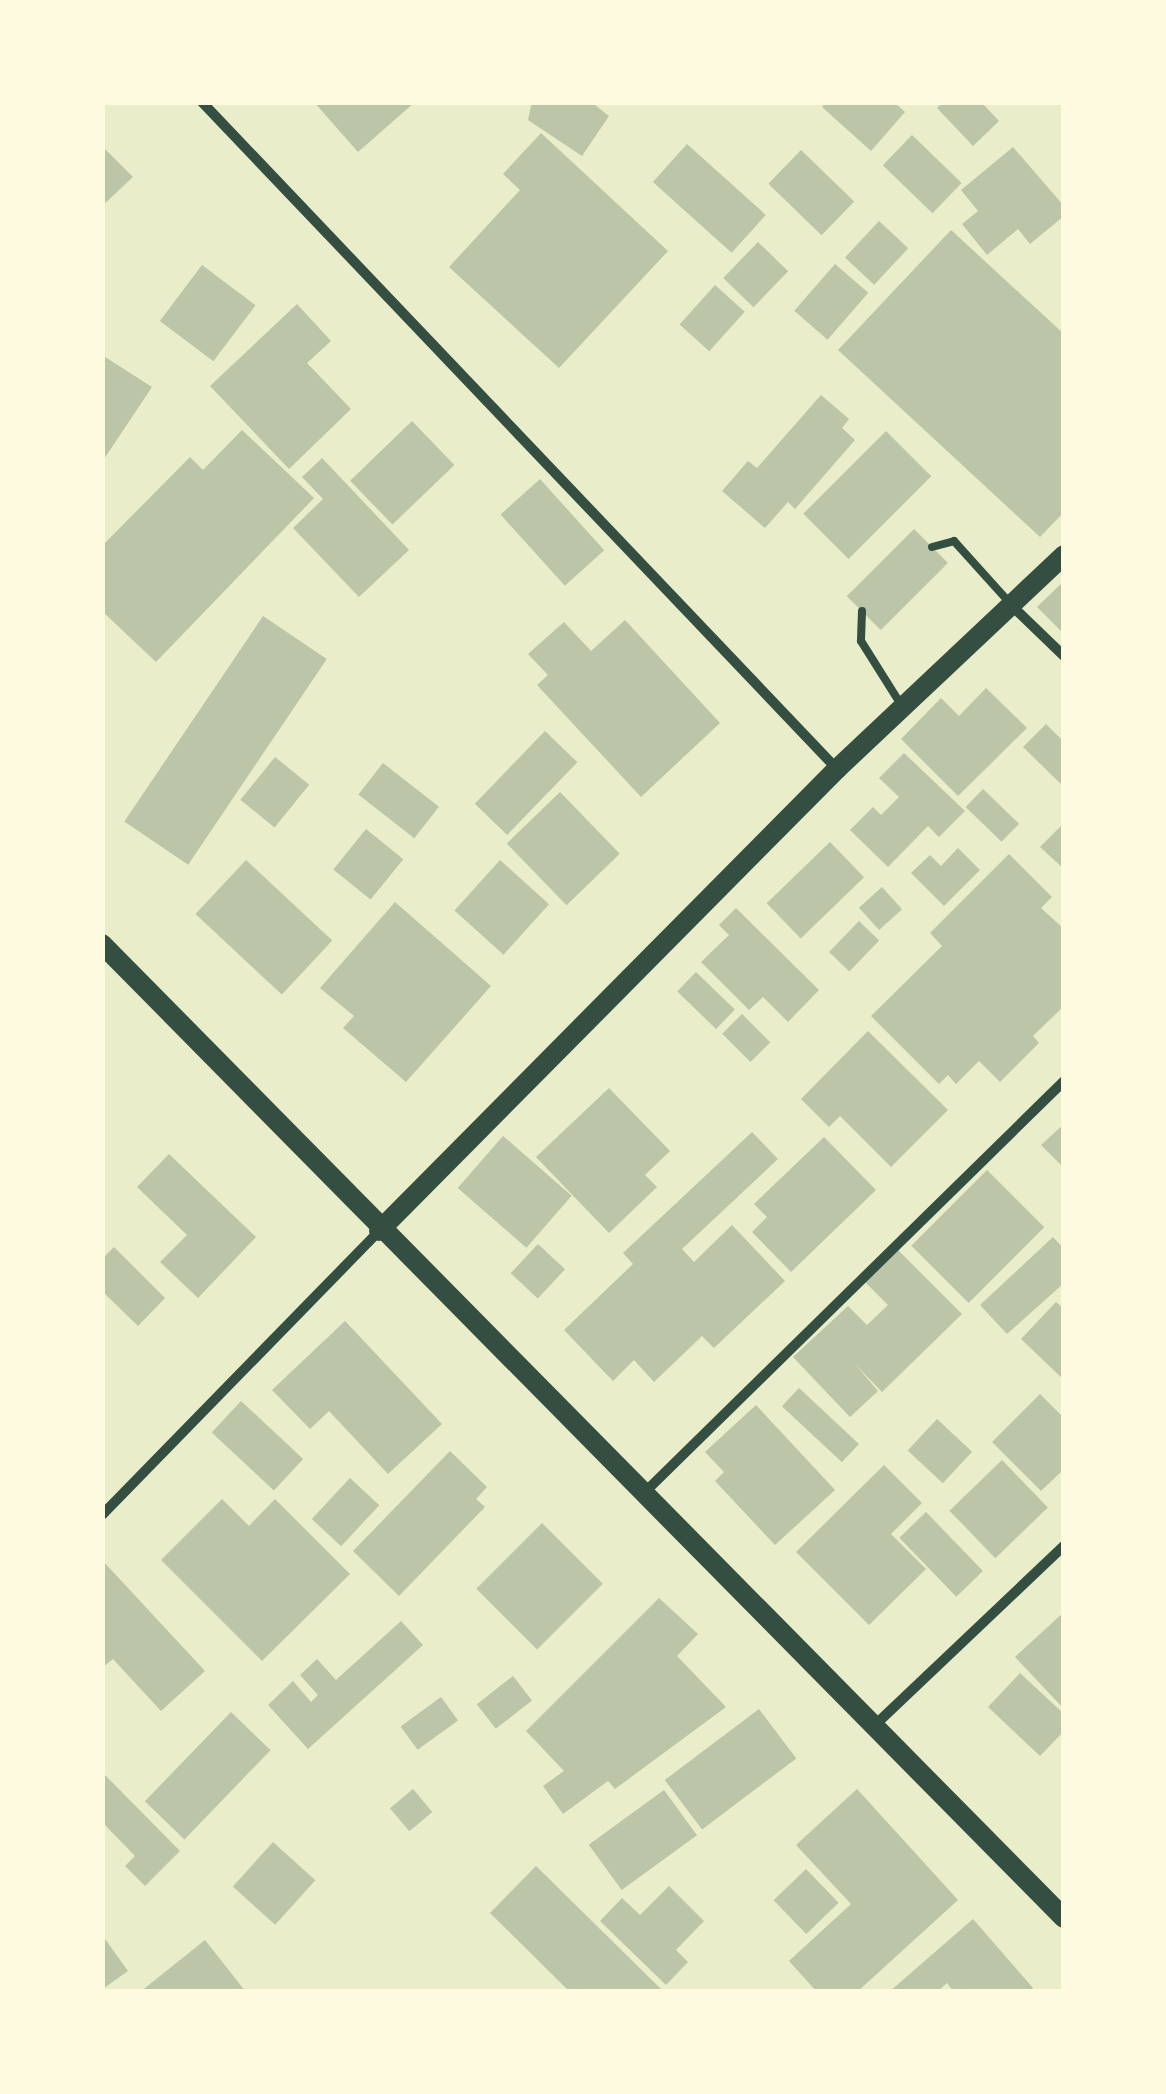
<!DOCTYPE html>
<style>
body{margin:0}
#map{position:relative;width:1166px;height:2094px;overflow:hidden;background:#e9edc9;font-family:Figtree,sans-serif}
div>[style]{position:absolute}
.building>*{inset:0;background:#bcc5a7;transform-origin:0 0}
.service>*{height:8px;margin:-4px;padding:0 4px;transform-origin:4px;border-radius:4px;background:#344e41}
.minor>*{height:10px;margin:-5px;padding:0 5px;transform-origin:5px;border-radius:5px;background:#344e41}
.secondary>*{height:20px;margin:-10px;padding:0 10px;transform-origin:10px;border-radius:10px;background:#344e41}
span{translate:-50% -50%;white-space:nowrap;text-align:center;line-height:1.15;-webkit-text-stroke:10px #fefae0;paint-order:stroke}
.frame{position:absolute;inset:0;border:105px solid #fefae0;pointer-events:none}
</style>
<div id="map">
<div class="building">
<i style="clip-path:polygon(314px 102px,415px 102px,358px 152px)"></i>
<i style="clip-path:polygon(532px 102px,591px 102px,609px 116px,582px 156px,528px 120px)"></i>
<i style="clip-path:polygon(826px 102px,894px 102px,905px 112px,871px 151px,822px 107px)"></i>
<i style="clip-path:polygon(943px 102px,981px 102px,999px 121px,973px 146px,937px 108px)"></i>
<i style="clip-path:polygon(541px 133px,668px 251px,559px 368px,449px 267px,520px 190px,503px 174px)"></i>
<i style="left:912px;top:135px;width:69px;height:42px;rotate:44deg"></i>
<i style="left:687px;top:144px;width:106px;height:51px;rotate:42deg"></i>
<i style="clip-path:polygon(102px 146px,133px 177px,102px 206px)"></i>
<i style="clip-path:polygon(1013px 147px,1064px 206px,1064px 216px,1030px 244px,1018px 229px,987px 255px,962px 224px,978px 211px,961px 190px)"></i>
<i style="left:801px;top:150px;width:74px;height:47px;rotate:44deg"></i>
<i style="left:879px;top:221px;width:40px;height:50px;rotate:43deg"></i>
<i style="clip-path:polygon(951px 230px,1064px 334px,1064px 512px,1040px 537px,838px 350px)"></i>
<i style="left:758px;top:242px;width:42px;height:50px;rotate:44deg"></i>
<i style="left:835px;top:264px;width:44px;height:62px;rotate:41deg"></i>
<i style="left:202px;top:265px;width:67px;height:70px;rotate:37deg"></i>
<i style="left:715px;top:285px;width:40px;height:53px;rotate:42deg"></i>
<i style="clip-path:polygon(297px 304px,331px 341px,307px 363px,351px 409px,289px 469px,210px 386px)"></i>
<i style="clip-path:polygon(102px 355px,152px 387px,102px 462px)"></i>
<i style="clip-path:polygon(821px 395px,849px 419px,842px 428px,855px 440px,795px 509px,788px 502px,765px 528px,722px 491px,748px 461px,757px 468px)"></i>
<i style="left:412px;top:421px;width:61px;height:86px;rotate:46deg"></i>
<i style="clip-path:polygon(242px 430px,314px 498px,156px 662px,102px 611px,102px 546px,190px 457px,203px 470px)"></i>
<i style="left:886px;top:431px;width:64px;height:117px;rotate:45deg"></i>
<i style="clip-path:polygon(322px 458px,409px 550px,359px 597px,293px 528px,323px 499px,302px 477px)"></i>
<i style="left:540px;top:479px;width:96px;height:53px;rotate:48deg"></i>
<i style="left:914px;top:529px;width:48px;height:95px;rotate:45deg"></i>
<i style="clip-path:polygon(1064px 581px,1064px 634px,1037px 607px)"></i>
<i style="left:263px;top:616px;width:77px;height:248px;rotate:34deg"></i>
<i style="clip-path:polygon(625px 620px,720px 723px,641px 797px,537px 685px,548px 675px,528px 654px,564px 622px,591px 651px)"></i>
<i style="clip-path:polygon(986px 688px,1027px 728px,958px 796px,901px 739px,941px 698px,959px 716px)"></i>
<i style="clip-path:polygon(1046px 724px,1064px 742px,1064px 787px,1023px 747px)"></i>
<i style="left:545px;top:731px;width:45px;height:101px;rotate:44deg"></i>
<i style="clip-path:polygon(904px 753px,965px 811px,939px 837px,928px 826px,888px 867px,850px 830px,873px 807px,881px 815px,899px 797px,879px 778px)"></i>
<i style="left:275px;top:757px;width:44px;height:55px;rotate:39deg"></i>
<i style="left:383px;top:763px;width:71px;height:40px;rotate:38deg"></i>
<i style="left:983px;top:789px;width:50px;height:25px;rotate:44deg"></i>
<i style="left:560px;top:792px;width:86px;height:74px;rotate:46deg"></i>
<i style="clip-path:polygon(1064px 823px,1064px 869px,1040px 847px)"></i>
<i style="left:366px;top:829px;width:48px;height:52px;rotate:39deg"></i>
<i style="left:830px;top:842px;width:49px;height:88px;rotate:46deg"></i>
<i style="clip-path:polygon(958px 848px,980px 870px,944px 906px,911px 873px,930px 855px,941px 866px)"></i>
<i style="clip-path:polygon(1009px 854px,1052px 897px,1041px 908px,1064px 929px,1064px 1006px,1033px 1036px,1039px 1043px,1000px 1082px,979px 1061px,956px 1084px,948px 1075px,939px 1084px,871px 1016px,942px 946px,930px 933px)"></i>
<i style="left:246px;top:860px;width:118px;height:74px;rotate:43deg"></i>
<i style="left:500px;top:860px;width:66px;height:68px;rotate:42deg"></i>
<i style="left:882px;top:887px;width:30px;height:31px;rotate:48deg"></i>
<i style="clip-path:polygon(395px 902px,491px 986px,406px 1082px,343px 1028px,354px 1016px,320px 988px)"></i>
<i style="clip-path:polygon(736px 908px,819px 990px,788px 1022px,763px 997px,749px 1010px,701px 962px,729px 935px,719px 925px)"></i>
<i style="left:859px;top:921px;width:28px;height:43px;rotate:44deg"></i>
<i style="left:696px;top:972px;width:54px;height:27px;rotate:44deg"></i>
<i style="left:742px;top:1014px;width:40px;height:28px;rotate:45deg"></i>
<i style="clip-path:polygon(868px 1031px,948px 1110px,891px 1167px,840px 1116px,829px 1127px,801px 1099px)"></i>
<i style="clip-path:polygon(609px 1088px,670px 1151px,645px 1175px,657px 1187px,609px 1233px,536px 1157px)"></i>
<i style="clip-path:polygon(1064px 1124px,1064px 1168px,1041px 1145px)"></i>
<i style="clip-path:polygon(752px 1132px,778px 1159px,682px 1249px,694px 1262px,732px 1225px,785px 1281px,714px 1348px,702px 1336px,654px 1382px,634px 1360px,613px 1381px,564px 1330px,633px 1264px,623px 1253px)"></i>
<i style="left:503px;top:1136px;width:91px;height:69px;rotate:41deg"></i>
<i style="clip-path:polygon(824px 1137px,876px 1190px,791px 1272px,752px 1232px,767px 1217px,754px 1204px)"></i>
<i style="clip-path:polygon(169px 1154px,256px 1237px,198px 1298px,160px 1262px,187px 1235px,137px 1187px)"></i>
<i style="left:987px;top:1170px;width:81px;height:107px;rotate:45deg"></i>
<i style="clip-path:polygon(1053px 1237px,1064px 1249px,1064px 1283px,1007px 1334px,980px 1305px)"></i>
<i style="left:538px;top:1244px;width:37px;height:40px;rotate:43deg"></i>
<i style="clip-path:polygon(114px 1247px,165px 1298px,138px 1326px,102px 1291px,102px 1259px)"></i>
<i style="clip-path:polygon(898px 1250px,962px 1314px,882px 1392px,855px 1364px,878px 1391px,850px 1417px,793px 1357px,848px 1306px,867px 1325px,888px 1305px,865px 1282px)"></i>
<i style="clip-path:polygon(1056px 1302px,1064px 1309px,1064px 1380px,1021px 1339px)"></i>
<i style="clip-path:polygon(345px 1321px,442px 1424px,388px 1474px,329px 1411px,310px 1429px,272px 1390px)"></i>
<i style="left:799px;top:1388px;width:82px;height:25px;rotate:43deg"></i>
<i style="clip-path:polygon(1040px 1394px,1064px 1418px,1064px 1469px,1041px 1491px,992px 1442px)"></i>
<i style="left:241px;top:1401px;width:85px;height:43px;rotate:43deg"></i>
<i style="clip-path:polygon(756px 1405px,835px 1490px,775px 1545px,715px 1481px,724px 1472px,705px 1452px)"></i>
<i style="left:937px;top:1419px;width:48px;height:43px;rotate:43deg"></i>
<i style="clip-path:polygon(450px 1451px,487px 1487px,476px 1499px,485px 1507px,399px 1596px,353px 1551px)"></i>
<i style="left:1002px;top:1460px;width:66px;height:73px;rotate:46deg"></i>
<i style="clip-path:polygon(884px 1465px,922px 1503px,891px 1534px,926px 1569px,869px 1625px,796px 1552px)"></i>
<i style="left:350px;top:1478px;width:40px;height:56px;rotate:43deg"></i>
<i style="clip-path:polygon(222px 1499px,249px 1526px,275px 1499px,350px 1574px,262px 1661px,161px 1560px)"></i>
<i style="left:926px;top:1512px;width:82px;height:37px;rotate:46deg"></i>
<i style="left:542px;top:1523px;width:86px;height:93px;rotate:45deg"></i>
<i style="clip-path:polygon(102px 1560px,205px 1671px,161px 1711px,113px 1659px,102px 1668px)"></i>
<i style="clip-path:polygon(659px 1598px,698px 1634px,677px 1656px,726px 1707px,615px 1789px,608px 1781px,563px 1814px,543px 1786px,564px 1771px,526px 1731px)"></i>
<i style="clip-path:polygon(1064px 1612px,1064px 1709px,1015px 1657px)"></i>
<i style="clip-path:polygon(401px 1621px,423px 1645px,308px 1749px,268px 1705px,293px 1681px,311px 1702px,318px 1695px,300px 1675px,317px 1659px,336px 1680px)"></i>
<i style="clip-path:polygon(1020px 1673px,1064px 1714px,1064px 1731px,1040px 1756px,988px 1707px)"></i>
<i style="left:513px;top:1676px;width:31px;height:46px;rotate:52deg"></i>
<i style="left:441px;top:1697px;width:29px;height:50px;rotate:54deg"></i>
<i style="left:759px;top:1709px;width:62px;height:118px;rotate:53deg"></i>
<i style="left:231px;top:1712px;width:55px;height:124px;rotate:44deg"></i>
<i style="clip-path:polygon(102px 1772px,180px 1851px,145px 1886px,125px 1866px,135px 1856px,102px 1822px)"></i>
<i style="left:413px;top:1789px;width:30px;height:30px;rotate:50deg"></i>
<i style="clip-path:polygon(857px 1789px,958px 1900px,857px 1992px,817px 1992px,789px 1961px,851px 1904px,796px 1845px)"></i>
<i style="left:664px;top:1790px;width:56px;height:93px;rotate:54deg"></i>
<i style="left:273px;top:1842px;width:57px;height:60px;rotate:42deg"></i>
<i style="clip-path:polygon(536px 1866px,664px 1992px,570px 1992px,490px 1913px)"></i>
<i style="left:806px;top:1869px;width:47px;height:45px;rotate:46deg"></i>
<i style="clip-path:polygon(669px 1886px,704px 1921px,676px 1950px,688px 1962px,666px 1985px,600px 1921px,622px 1898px,640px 1915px)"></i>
<i style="clip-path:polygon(973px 1919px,1033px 1988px,1028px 1992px,954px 1992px,947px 1983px,937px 1992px,889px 1992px)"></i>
<i style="clip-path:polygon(105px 1939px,128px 1971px,104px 1988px,102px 1941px)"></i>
<i style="clip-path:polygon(205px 1940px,246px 1992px,140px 1992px)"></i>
</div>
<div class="service">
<i style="left:932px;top:547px;width:23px;rotate:-15deg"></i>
<i style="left:954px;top:541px;width:82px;rotate:48deg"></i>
<i style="left:862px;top:611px;width:30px;rotate:92deg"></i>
<i style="left:861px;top:641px;width:73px;rotate:57.8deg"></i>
</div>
<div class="minor">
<i style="left:202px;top:102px;width:921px;rotate:46.41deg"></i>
<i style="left:1011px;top:605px;width:74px;rotate:43.9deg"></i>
<i style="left:643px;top:1494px;width:590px;rotate:-44.45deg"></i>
<i style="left:102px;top:1515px;width:397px;rotate:-45.7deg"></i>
<i style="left:874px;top:1726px;width:262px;rotate:-43.5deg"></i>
</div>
<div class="secondary">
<i style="left:102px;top:944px;width:1369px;rotate:45.36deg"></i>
<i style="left:379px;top:1231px;width:651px;rotate:-45.25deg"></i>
<i style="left:837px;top:769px;width:312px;rotate:-43.3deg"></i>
</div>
<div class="frame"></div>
</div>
